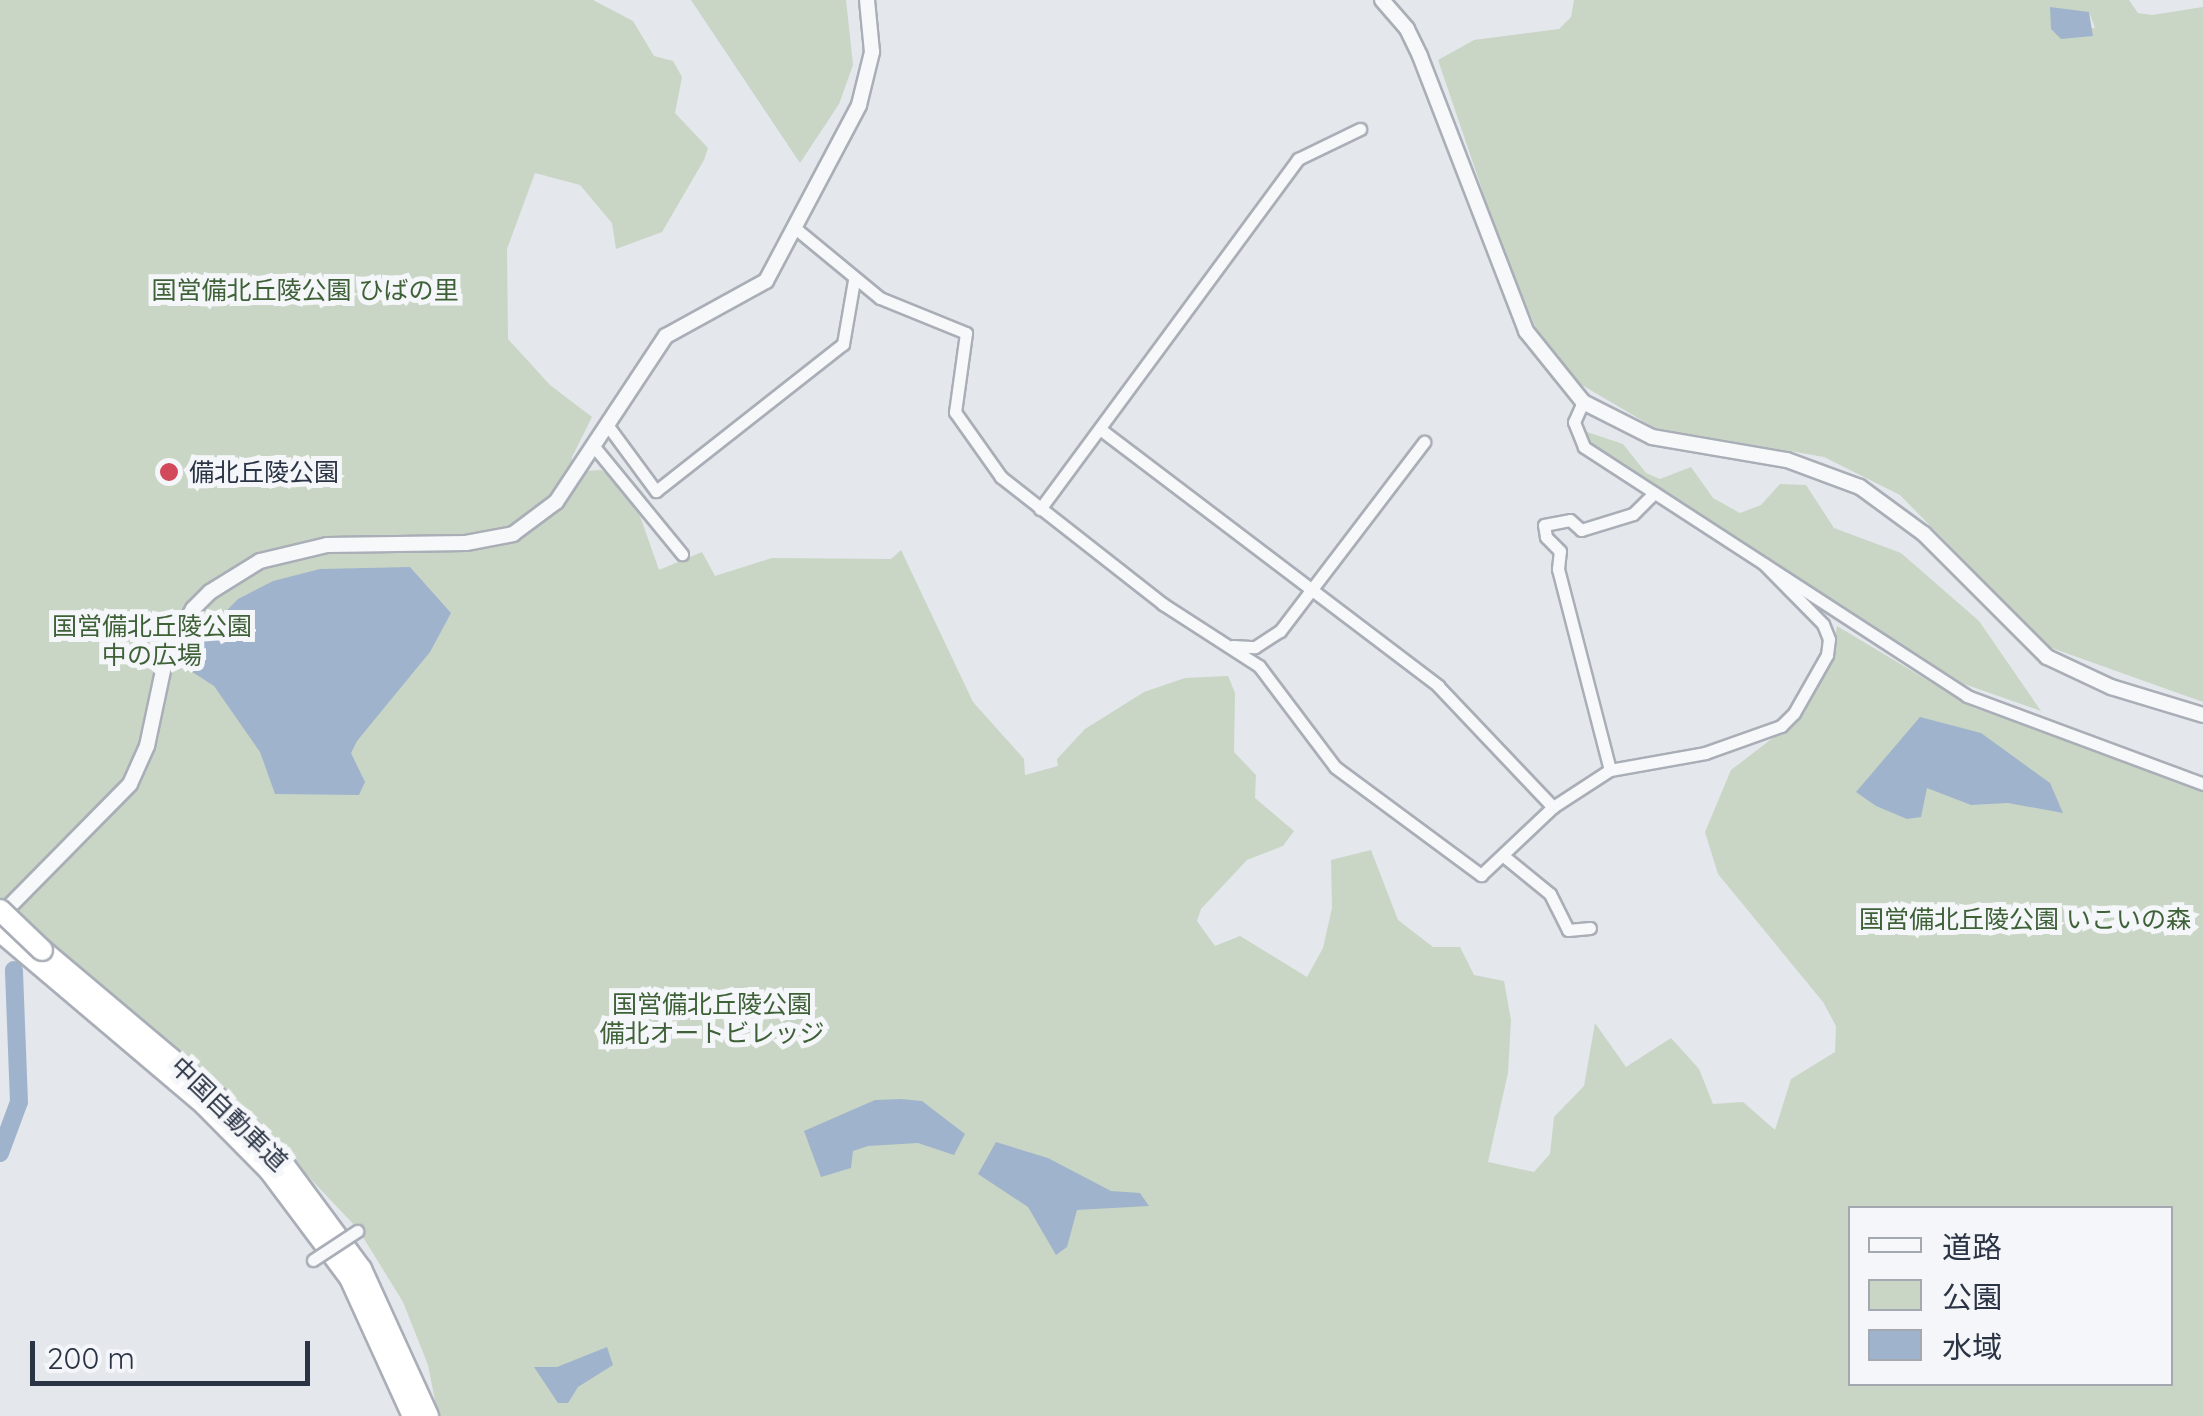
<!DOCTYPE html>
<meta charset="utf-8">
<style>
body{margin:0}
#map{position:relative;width:2203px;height:1416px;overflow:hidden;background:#e4e7ec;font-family:Quicksand,"Noto Sans JP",sans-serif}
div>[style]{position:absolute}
.green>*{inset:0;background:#c9d6c5}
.water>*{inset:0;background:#9fb4cc}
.river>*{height:18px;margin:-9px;padding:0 9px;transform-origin:9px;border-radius:9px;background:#9fb4cc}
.roads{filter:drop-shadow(2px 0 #a9aeb7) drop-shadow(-2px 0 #a9aeb7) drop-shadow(0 2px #a9aeb7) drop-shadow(0 -2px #a9aeb7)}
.minor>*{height:11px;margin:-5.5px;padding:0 5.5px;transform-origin:5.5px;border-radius:5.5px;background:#f7f8fa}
.tertiary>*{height:14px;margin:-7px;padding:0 7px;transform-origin:7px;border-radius:7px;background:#f7f8fa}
.motorway>*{height:20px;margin:-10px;padding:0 10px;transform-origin:10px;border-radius:10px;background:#fff}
.bridges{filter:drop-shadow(2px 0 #a9aeb7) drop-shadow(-2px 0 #a9aeb7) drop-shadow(0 2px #a9aeb7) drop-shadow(0 -2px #a9aeb7)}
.minor-bridge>*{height:11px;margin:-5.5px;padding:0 5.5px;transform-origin:5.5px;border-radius:5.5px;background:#f7f8fa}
.motorway-bridge>*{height:20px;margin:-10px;padding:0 10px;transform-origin:10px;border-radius:10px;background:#fff}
.dots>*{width:28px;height:28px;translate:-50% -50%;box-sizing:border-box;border:5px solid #f4f6f9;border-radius:50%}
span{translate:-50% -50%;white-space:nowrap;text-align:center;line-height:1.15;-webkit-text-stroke:10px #f4f6f9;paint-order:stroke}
.park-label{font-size:25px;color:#3f6138}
.poi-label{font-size:25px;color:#2b3445}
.left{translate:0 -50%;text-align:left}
.street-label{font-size:25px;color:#2b3445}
.legend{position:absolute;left:1848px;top:1206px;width:325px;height:180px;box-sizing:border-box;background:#f4f6f9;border:2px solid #a4a8b1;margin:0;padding:12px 18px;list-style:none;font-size:30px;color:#2b3445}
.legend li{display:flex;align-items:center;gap:20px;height:50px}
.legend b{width:50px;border:2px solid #a4a8b1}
.scale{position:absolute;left:30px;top:1341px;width:280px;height:45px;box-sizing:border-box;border:5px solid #2b3445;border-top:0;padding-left:12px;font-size:30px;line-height:35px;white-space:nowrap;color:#2b3445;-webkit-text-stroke:8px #f4f6f9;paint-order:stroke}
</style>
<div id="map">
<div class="green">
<i style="clip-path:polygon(evenodd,0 0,593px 0,633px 21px,654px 56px,673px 61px,682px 77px,675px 113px,708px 148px,704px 160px,662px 232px,616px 249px,612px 223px,580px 185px,535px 173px,507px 249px,508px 339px,550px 385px,592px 417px,572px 457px,571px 490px,585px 471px,601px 470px,613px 478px,640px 516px,659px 570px,702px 552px,715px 576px,772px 558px,891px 559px,901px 550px,973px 702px,1024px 759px,1025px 775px,1058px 766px,1057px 759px,1085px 729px,1144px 692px,1185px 678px,1228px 676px,1235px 693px,1234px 752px,1256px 775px,1255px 798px,1294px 831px,1283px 846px,1247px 860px,1201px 909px,1197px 921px,1215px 946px,1240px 936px,1307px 977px,1323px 948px,1332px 908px,1331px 860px,1371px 850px,1398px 920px,1433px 947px,1460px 947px,1474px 975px,1504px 981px,1511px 1020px,1508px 1073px,1488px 1162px,1534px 1172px,1550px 1154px,1554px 1117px,1584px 1086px,1595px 1023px,1626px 1067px,1671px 1038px,1699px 1069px,1713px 1104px,1743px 1102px,1775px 1130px,1791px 1079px,1835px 1052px,1836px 1026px,1823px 1002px,1718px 874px,1705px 832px,1731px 770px,1804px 714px,1831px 659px,1837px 626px,1974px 708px,2203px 783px,2203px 1416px,438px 1416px,428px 1365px,403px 1302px,358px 1229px,213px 1076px,83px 974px,0 897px,0 0,1850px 1208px,2170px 1208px,2170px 1384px,1850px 1384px,1850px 1208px)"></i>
<i style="clip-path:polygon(691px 0,846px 0,853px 65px,839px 104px,800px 163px)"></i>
<i style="clip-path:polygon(evenodd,1574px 0,2129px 0,2138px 13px,2152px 15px,2203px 7px,2203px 702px,2049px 647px,1900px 495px,1824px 457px,1655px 428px,1570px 378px,1536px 328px,1504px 254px,1438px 60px,1474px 40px,1559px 29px,1571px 17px,1574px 0,2089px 12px,2095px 28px,2051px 29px,2052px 15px,2089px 12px)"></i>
<i style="clip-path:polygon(1587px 432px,1623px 444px,1646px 473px,1660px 479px,1691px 467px,1713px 498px,1740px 513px,1761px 505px,1780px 484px,1806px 485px,1834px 528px,1901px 553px,1979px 621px,2041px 711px,1964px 684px,1643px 482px,1581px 437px)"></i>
</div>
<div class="water">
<i style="clip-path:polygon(2050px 7px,2089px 12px,2093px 36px,2061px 39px,2051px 29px)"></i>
<i style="clip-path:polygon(410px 567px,451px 613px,430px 652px,357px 741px,351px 753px,365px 782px,359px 795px,275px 794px,260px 752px,214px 686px,183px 666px,194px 644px,238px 599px,273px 581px,320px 569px)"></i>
<i style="clip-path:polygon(1920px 717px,1981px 733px,2050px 783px,2063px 813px,2008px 803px,1971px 805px,1927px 788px,1921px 817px,1907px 819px,1876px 806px,1856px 792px)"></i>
<i style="clip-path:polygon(901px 1099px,922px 1101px,965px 1134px,954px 1155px,918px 1143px,868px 1146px,853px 1151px,851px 1168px,821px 1177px,804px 1131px,875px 1100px)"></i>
<i style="clip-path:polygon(996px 1142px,1048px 1158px,1111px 1191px,1140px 1193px,1149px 1206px,1077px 1210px,1067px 1247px,1056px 1255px,1028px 1207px,978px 1174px)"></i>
<i style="clip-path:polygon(607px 1347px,613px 1365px,578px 1387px,568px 1403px,558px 1403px,534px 1367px,557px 1367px)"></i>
</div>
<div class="river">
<i style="left:0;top:1153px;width:54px;rotate:-69.6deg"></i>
<i style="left:19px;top:1102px;width:132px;rotate:-92.2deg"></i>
</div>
<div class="roads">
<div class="minor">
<i style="left:795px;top:228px;width:110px;rotate:39.5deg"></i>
<i style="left:880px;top:298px;width:93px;rotate:22.1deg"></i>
<i style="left:966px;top:333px;width:80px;rotate:97.9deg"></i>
<i style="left:955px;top:412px;width:80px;rotate:54.7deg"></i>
<i style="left:1001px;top:477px;width:206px;rotate:38.1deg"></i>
<i style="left:1163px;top:604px;width:114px;rotate:32.9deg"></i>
<i style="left:1259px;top:666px;width:126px;rotate:53deg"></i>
<i style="left:1335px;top:767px;width:182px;rotate:36.5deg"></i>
<i style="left:1481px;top:875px;width:99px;rotate:-43.4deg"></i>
<i style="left:1553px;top:807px;width:68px;rotate:-33deg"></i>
<i style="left:1610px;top:770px;width:97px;rotate:-10.1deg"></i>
<i style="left:1705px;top:753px;width:81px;rotate:-19.6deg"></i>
<i style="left:1781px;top:726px;width:18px;rotate:-45deg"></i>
<i style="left:1794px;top:713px;width:67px;rotate:-60.4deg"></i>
<i style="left:1827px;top:655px;width:16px;rotate:-83deg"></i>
<i style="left:1829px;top:639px;width:16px;rotate:-112deg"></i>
<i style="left:1823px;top:624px;width:84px;rotate:-134.5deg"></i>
<i style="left:1583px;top:402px;width:22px;rotate:114deg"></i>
<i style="left:1574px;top:422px;width:27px;rotate:68deg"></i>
<i style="left:1584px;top:447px;width:457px;rotate:33deg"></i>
<i style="left:1967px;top:696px;width:252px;rotate:20.4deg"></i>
<i style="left:608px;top:426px;width:81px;rotate:53.6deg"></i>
<i style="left:656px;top:491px;width:238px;rotate:-38.2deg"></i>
<i style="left:843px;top:344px;width:65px;rotate:-80.2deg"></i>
<i style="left:1100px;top:429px;width:425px;rotate:37.2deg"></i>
<i style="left:1438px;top:686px;width:167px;rotate:46.5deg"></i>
<i style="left:596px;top:449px;width:136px;rotate:50.7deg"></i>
<i style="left:1040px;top:509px;width:435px;rotate:-53.6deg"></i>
<i style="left:1298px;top:159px;width:69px;rotate:-25.8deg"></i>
<i style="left:1233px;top:646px;width:22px;rotate:3deg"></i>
<i style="left:1255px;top:647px;width:30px;rotate:-33deg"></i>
<i style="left:1280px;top:631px;width:238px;rotate:-52.7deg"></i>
<i style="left:1610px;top:770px;width:208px;rotate:-104.5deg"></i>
<i style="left:1558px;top:569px;width:18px;rotate:-84deg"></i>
<i style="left:1560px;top:551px;width:20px;rotate:-135deg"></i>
<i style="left:1546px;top:537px;width:12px;rotate:-99deg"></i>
<i style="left:1544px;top:525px;width:26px;rotate:-11deg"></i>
<i style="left:1570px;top:520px;width:15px;rotate:42deg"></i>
<i style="left:1581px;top:530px;width:54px;rotate:-17.1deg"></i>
<i style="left:1633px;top:514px;width:30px;rotate:-45deg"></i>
<i style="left:1506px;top:858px;width:57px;rotate:39.3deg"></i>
<i style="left:1550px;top:894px;width:40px;rotate:63.4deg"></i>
<i style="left:1568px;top:930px;width:22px;rotate:-5deg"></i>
</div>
<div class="tertiary">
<i style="left:1382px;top:0;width:38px;rotate:49deg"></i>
<i style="left:1407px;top:29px;width:30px;rotate:64deg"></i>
<i style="left:1420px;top:56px;width:295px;rotate:68.9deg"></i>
<i style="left:1526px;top:331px;width:91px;rotate:51.2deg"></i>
<i style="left:1583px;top:402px;width:77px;rotate:26.9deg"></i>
<i style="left:1652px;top:437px;width:137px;rotate:9.7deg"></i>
<i style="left:1787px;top:460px;width:78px;rotate:20.3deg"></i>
<i style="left:1860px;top:487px;width:79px;rotate:36.3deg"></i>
<i style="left:1924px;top:534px;width:174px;rotate:45deg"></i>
<i style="left:2047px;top:657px;width:71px;rotate:25.1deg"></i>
<i style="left:2111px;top:687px;width:96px;rotate:16.9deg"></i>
<i style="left:0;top:916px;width:185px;rotate:-45.4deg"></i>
<i style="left:130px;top:784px;width:42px;rotate:-65.9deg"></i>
<i style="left:147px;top:746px;width:87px;rotate:-78deg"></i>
<i style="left:165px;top:661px;width:59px;rotate:-61.7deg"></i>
<i style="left:193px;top:609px;width:24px;rotate:-45deg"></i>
<i style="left:210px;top:592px;width:59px;rotate:-31.8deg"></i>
<i style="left:260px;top:561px;width:69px;rotate:-13.4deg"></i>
<i style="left:327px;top:545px;width:139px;rotate:-0.8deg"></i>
<i style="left:466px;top:543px;width:48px;rotate:-10.8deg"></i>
<i style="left:513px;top:534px;width:54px;rotate:-36.7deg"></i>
<i style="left:556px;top:502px;width:199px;rotate:-56.5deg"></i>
<i style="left:666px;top:336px;width:114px;rotate:-28.8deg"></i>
<i style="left:766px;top:281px;width:199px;rotate:-62.1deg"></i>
<i style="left:859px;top:105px;width:55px;rotate:-76.2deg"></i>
<i style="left:872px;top:52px;width:52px;rotate:-95.5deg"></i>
</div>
<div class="motorway">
<i style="left:0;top:931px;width:269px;rotate:40.3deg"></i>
<i style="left:205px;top:1105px;width:93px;rotate:45.4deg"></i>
<i style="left:270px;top:1171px;width:134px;rotate:53.2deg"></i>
<i style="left:350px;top:1278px;width:152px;rotate:65.5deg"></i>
<i style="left:42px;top:950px;width:225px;rotate:40.1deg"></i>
<i style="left:214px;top:1095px;width:94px;rotate:44.6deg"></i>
<i style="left:281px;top:1161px;width:134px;rotate:53.5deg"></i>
<i style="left:361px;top:1269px;width:162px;rotate:65.5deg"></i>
</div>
</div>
<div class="bridges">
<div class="minor-bridge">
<i style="left:313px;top:1260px;width:53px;rotate:-33.4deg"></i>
</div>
<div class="motorway-bridge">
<i style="left:0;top:910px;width:58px;rotate:43.6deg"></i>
</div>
</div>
<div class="dots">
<i style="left:169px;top:472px;background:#d1495b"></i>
</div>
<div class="park-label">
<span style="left:305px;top:290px">国営備北丘陵公園 ひばの里</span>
<span style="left:152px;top:641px">国営備北丘陵公園<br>中の広場</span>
<span style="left:2025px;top:919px">国営備北丘陵公園 いこいの森</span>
<span style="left:712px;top:1019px">国営備北丘陵公園<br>備北オートビレッジ</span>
</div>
<div class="poi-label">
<span class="left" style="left:189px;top:472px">備北丘陵公園</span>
</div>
<div class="street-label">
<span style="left:229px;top:1114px;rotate:44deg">中国自動車道</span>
</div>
<ul class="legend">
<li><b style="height:12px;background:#f7f8fa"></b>道路</li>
<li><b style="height:28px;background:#c9d6c5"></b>公園</li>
<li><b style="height:28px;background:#9fb4cc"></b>水域</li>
</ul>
<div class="scale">200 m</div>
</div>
